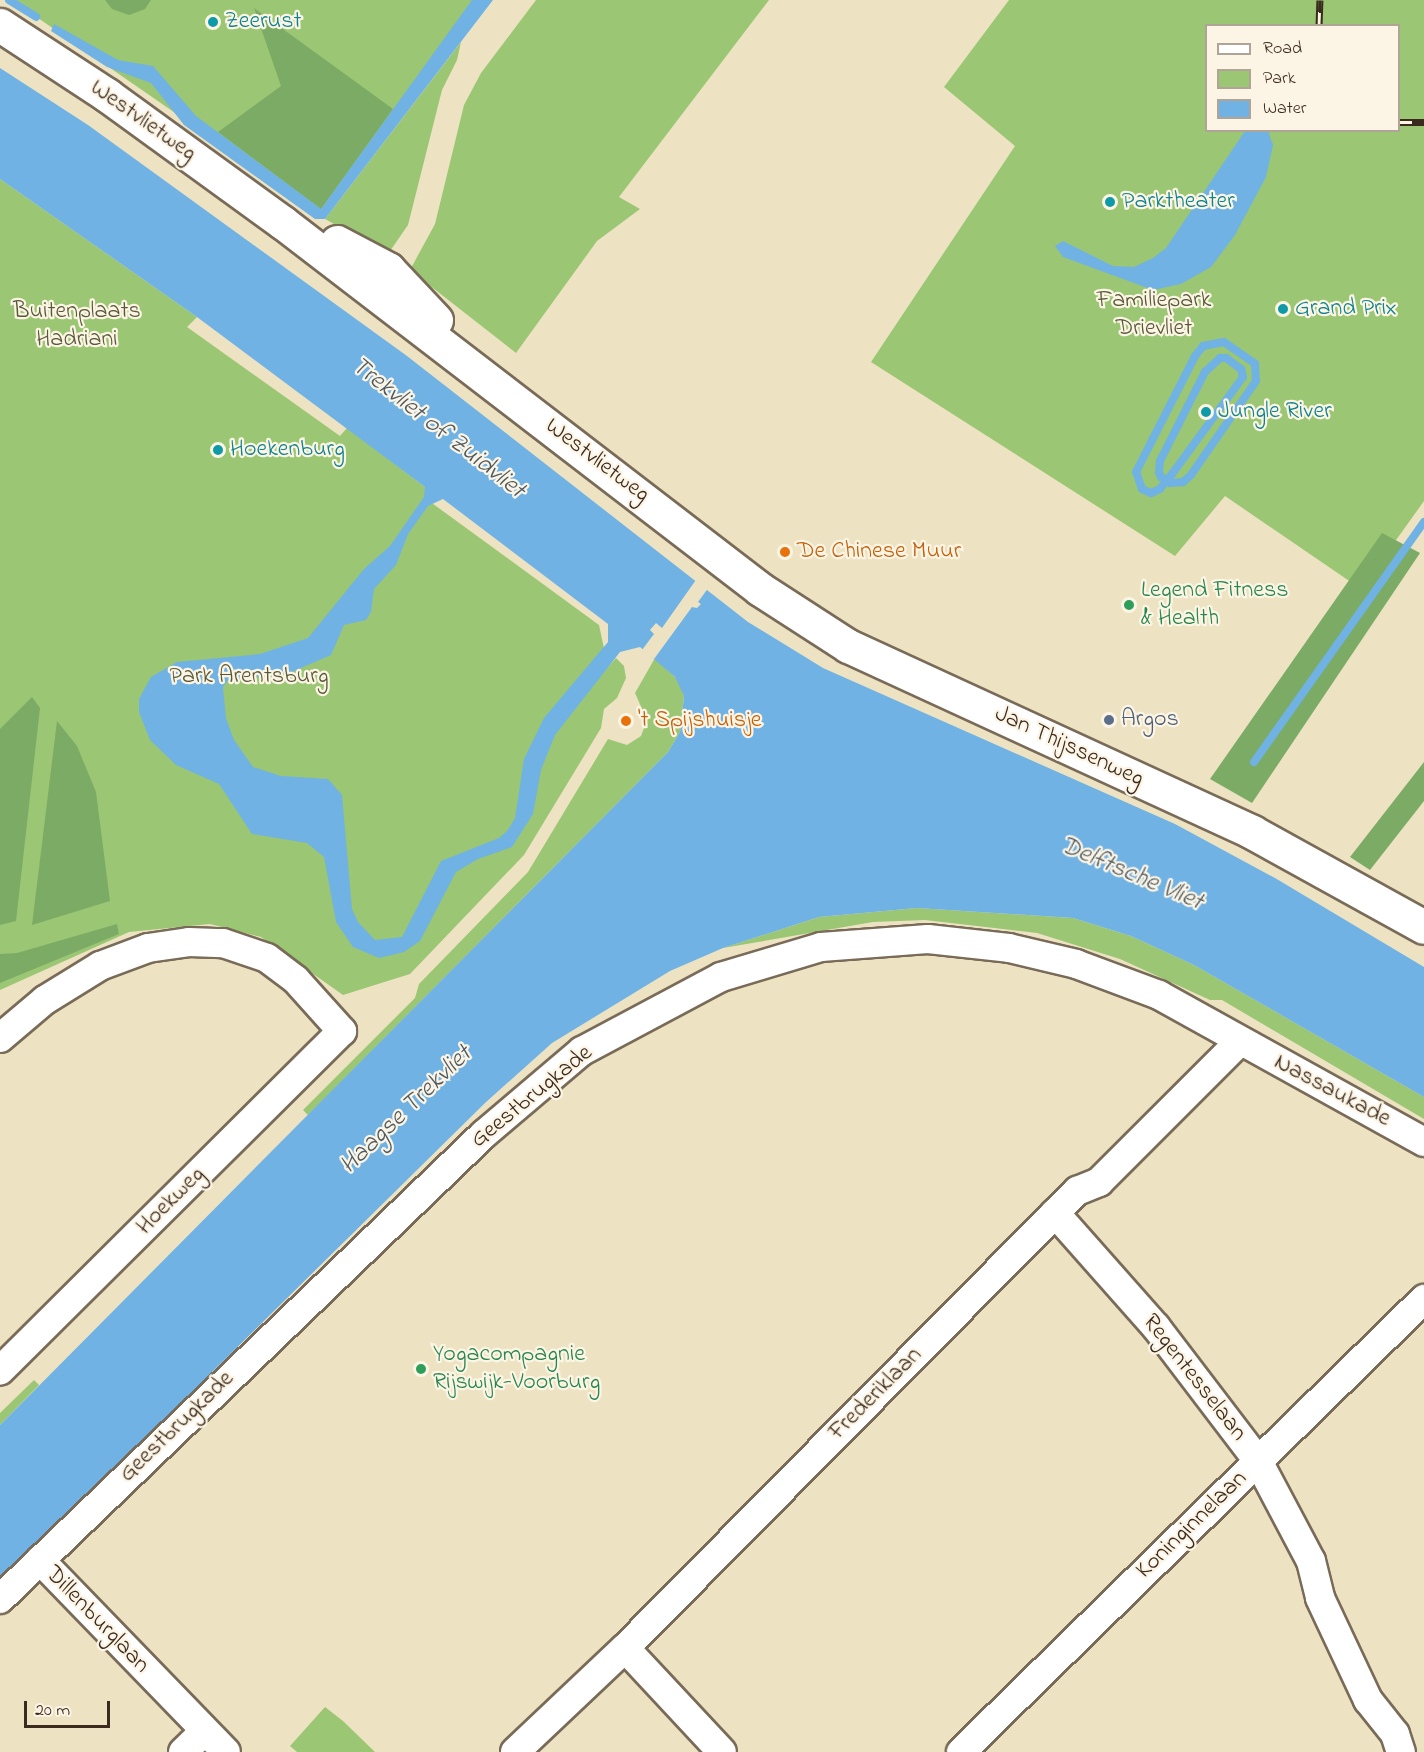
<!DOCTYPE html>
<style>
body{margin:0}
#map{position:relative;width:1424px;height:1752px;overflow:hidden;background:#ede3c3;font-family:"Indie Flower",sans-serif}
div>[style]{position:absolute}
.green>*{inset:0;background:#9bc673}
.forest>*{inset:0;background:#7cab65}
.water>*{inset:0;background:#70b2e4}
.pier>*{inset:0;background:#ede3c3}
.stream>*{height:8px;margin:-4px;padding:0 4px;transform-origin:4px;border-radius:4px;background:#70b2e4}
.roads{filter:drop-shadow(2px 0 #796b58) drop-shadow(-2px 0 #796b58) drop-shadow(0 2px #796b58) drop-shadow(0 -2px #796b58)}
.street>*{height:28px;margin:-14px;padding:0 14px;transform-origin:14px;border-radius:14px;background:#fff}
.secondary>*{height:33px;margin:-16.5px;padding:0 16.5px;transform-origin:16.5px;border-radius:16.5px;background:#fff}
.rail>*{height:7px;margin-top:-3.5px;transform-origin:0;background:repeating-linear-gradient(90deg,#fcf5e5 0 14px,#3b2a1e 0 28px);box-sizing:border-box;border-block:2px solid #3b2a1e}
.dots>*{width:16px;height:16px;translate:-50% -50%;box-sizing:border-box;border:3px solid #fcf5e5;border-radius:50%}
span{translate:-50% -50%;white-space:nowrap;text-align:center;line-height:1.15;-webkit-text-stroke:4.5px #fcf5e5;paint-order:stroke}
.culture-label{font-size:24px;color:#0d838f}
.left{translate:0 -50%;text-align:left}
.street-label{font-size:24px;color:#3b2a1e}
.park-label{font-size:24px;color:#585938}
.food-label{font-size:24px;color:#c56008}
.leisure-label{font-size:24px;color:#27864d}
.service-label{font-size:24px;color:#4e5e75}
.water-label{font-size:26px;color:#4e5a63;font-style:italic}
.legend{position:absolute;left:1205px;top:24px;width:195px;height:108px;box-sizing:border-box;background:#fcf5e5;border:2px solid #afa495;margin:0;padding:8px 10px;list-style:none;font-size:18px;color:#3b2a1e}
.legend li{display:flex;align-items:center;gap:12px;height:30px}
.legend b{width:30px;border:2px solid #afa495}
.scale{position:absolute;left:24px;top:1701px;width:86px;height:27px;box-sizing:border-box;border:3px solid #3b2a1e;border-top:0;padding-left:8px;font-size:18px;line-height:21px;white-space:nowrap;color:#3b2a1e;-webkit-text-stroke:4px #fcf5e5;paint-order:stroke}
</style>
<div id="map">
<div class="green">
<i style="clip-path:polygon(12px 0,488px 0,324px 216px)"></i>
<i style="clip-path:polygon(536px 0,769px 0,619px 197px,640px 209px,597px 241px,516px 353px,410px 270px,435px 224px,464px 105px,481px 73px)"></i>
<i style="clip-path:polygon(evenodd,1009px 0,1424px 0,1424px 501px,1361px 589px,1225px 496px,1175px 556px,871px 362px,1015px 146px,944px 87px,1009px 0,1206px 26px,1398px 26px,1398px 130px,1206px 130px,1206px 26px)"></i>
<i style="clip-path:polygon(461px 42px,457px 60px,442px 90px,408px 225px,388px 254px,325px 219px)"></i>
<i style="clip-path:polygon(0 179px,197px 317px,187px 327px,340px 436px,347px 428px,425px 487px,425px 498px,599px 625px,608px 667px,616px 658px,624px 666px,626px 678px,617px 698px,604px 709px,601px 728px,524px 855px,410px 974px,343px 995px,261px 937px,210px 924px,129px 932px,0 990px)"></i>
<i style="clip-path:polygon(655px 658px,681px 683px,684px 696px,680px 732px,668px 752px,308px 1115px,303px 1110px,415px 998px,419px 984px,528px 872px,608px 739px,627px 745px,641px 736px,647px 720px,635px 693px)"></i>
<i style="clip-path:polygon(917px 908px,1073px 918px,1131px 936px,1194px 965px,1424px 1097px,1424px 1119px,1222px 1000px,1210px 1000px,1120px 959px,1037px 933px,925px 920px,873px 922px,723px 948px,819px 917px)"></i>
<i style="clip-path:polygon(34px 1380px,39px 1385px,0 1425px,0 1413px)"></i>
<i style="clip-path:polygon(325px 1707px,343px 1721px,375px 1752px,297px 1752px,290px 1746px)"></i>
</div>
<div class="forest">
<i style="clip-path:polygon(105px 0,151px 0,145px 9px,129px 15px,112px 9px)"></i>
<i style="clip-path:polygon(254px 8px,393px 109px,321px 209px,218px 132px,281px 86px)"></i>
<i style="clip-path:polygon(1382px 533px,1420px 553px,1252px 803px,1210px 779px)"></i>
<i style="clip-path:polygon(32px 697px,40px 708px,16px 921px,0 925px,0 729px)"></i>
<i style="clip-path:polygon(57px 721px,77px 746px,96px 792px,110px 901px,32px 925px)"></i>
<i style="clip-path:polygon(1424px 762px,1424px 801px,1370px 870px,1350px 857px)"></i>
<i style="clip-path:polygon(117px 924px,119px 934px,0 983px,0 954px,17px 953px)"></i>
</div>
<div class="water">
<i style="clip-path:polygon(472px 0,493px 0,325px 219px,315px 219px,184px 125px,151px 83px,107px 67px,51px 31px,54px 24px,118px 60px,153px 66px,196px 116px,321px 209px)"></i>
<i style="clip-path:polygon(evenodd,0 68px,88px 125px,407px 356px,748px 622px,823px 668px,1175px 824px,1275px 878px,1424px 967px,1424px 1097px,1194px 965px,1131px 936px,1073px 918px,917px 908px,819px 917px,723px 948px,670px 971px,552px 1043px,485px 1103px,0 1581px,0 1425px,668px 752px,680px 732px,684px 696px,675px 677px,640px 647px,620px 652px,555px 735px,541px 770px,533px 814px,512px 847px,478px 859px,456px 872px,420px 941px,404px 952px,379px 958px,353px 947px,336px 922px,324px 857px,307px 843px,252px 834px,219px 784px,176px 765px,150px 740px,139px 712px,139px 699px,151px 677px,177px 662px,260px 654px,308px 638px,364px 569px,390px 546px,424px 497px,425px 487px,197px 317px,0 179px,0 68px,443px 499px,608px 624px,608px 642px,544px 718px,524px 759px,515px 818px,508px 830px,499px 838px,441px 861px,402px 937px,375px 940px,358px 922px,352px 909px,342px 795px,328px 779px,281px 776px,253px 767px,234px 740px,226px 718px,223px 687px,228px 680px,287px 674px,331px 655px,344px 625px,366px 620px,371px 612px,374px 589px,396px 565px,408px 534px,428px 506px,443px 499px)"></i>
<i style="clip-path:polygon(1245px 131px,1268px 131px,1273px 145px,1266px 177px,1235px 235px,1211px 267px,1181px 284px,1153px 290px,1063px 257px,1055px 246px,1063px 241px,1113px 266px,1134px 267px,1153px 258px,1166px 248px)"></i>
</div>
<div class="pier">
<i style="clip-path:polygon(698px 577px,709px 587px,698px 602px,701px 604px,697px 608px,692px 607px,654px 659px,642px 650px,654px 634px,650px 630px,656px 623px,662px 628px)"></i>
</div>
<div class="stream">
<i style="left:9px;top:0;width:32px;rotate:32deg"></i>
<i style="left:1160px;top:489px;width:10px;rotate:156deg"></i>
<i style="left:1151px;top:493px;width:10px;rotate:-156deg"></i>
<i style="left:1142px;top:489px;width:18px;rotate:-109deg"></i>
<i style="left:1136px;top:472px;width:130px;rotate:-63deg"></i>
<i style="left:1195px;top:356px;width:13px;rotate:-51deg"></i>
<i style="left:1203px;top:346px;width:21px;rotate:-11deg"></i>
<i style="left:1224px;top:342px;width:38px;rotate:35deg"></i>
<i style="left:1255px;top:364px;width:17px;rotate:87deg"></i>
<i style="left:1256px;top:381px;width:114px;rotate:124.7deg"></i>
<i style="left:1191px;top:475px;width:11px;rotate:139deg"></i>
<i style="left:1183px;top:482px;width:13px;rotate:176deg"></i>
<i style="left:1170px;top:483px;width:11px;rotate:-146deg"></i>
<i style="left:1161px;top:477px;width:5px;rotate:-112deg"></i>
<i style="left:1159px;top:472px;width:11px;rotate:-85deg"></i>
<i style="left:1160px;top:461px;width:100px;rotate:-63.2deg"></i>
<i style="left:1205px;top:372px;width:21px;rotate:-43deg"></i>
<i style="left:1220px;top:358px;width:6px"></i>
<i style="left:1226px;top:358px;width:19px;rotate:36deg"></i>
<i style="left:1241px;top:369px;width:8px;rotate:76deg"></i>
<i style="left:1243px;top:377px;width:120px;rotate:126.2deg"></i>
<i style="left:1172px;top:474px;width:19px;rotate:129deg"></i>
<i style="left:1254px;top:762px;width:294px;rotate:-54.7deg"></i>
</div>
<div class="roads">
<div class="street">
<i style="left:0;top:1038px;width:59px;rotate:-40.2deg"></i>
<i style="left:45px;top:1000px;width:65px;rotate:-31.7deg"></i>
<i style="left:100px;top:966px;width:51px;rotate:-20.6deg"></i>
<i style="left:148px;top:948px;width:41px;rotate:-8.3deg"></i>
<i style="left:189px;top:942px;width:34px;rotate:2deg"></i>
<i style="left:223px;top:943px;width:46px;rotate:18.8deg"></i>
<i style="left:267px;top:958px;width:36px;rotate:37deg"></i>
<i style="left:296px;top:980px;width:69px;rotate:48deg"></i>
<i style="left:342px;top:1031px;width:482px;rotate:135.2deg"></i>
<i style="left:1055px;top:1213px;width:152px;rotate:48.5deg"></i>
<i style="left:1156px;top:1327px;width:168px;rotate:52.7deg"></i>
<i style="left:1258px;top:1461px;width:113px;rotate:62.1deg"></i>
<i style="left:1311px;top:1561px;width:38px;rotate:76deg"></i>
<i style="left:1320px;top:1598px;width:113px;rotate:64.8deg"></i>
<i style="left:1368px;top:1700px;width:43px;rotate:51.5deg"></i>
<i style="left:1395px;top:1734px;width:19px;rotate:72deg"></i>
<i style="left:40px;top:1560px;width:267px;rotate:45.9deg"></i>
<i style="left:0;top:1599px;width:671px;rotate:-43.85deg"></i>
<i style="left:484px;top:1134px;width:128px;rotate:-40.3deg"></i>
<i style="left:582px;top:1051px;width:157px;rotate:-28deg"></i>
<i style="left:721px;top:977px;width:104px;rotate:-16.7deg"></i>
<i style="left:821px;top:947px;width:107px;rotate:-4.3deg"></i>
<i style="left:928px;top:939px;width:81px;rotate:6.3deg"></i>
<i style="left:1009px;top:948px;width:69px;rotate:13.4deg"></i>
<i style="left:1076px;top:964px;width:89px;rotate:20.5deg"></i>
<i style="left:1159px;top:995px;width:303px;rotate:29deg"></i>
<i style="left:625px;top:1648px;width:142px;rotate:47deg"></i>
<i style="left:183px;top:1752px;width:30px;rotate:-44deg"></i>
<i style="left:515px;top:1752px;width:151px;rotate:-43.4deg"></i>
<i style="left:625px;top:1648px;width:643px;rotate:-45.32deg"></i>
<i style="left:1077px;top:1191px;width:24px;rotate:-22deg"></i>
<i style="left:1099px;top:1182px;width:199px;rotate:-45deg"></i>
<i style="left:961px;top:1752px;width:648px;rotate:-44.37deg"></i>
</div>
<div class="secondary">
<i style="left:0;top:25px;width:128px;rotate:33.2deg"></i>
<i style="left:107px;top:95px;width:216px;rotate:36deg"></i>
<i style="left:282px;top:222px;width:603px;rotate:37.52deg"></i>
<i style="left:760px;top:589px;width:105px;rotate:32.9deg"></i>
<i style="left:848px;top:646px;width:445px;rotate:24.7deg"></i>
<i style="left:1252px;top:832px;width:196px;rotate:28.9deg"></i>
<i style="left:337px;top:242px;width:58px;rotate:27.9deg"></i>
<i style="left:388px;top:269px;width:70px;rotate:46.7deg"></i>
</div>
</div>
<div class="rail">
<i style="left:1319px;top:26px;width:26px;rotate:-88deg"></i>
<i style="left:1398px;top:122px;width:26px"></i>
</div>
<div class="dots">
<i style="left:213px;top:22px;background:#0f9aa8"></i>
<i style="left:1110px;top:202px;background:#0f9aa8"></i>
<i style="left:1283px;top:309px;background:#0f9aa8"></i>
<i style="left:1206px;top:412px;background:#0f9aa8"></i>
<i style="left:218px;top:450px;background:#0f9aa8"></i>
<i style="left:785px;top:552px;background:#e8710a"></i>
<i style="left:1129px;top:605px;background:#2e9e5b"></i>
<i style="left:1109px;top:720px;background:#5c6f8a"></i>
<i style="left:626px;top:721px;background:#e8710a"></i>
<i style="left:421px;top:1369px;background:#2e9e5b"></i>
</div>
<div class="culture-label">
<span class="left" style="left:225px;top:22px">Zeerust</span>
<span class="left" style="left:1122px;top:202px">Parktheater</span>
<span class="left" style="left:1295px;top:309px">Grand Prix</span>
<span class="left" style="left:1218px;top:412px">Jungle River</span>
<span class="left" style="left:230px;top:450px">Hoekenburg</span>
</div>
<div class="street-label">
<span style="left:143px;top:121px;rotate:35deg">Westvlietweg</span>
<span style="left:597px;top:461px;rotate:37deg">Westvlietweg</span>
<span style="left:1069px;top:747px;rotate:25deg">Jan Thijssenweg</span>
<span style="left:1332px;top:1091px;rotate:28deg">Nassaukade</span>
<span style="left:532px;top:1097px;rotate:-39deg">Geestbrugkade</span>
<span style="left:171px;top:1201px;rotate:-45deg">Hoekweg</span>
<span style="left:1194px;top:1378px;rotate:52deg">Regentesselaan</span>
<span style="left:876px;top:1394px;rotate:-45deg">Frederiklaan</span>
<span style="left:177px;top:1427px;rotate:-44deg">Geestbrugkade</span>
<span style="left:1192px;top:1525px;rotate:-44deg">Koninginnelaan</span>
<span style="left:97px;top:1620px;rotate:46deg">Dillenburglaan</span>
</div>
<div class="park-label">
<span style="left:1154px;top:315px">Familiepark<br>Drievliet</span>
<span style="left:77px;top:326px">Buitenplaats<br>Hadriani</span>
<span style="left:249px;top:677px">Park Arentsburg</span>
</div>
<div class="food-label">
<span class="left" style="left:797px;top:552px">De Chinese Muur</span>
<span class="left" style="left:638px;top:721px">'t Spijshuisje</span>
</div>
<div class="leisure-label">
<span class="left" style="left:1141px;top:605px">Legend Fitness<br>&amp; Health</span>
<span class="left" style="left:433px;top:1369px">Yogacompagnie<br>Rijswijk-Voorburg</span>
</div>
<div class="service-label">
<span class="left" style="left:1121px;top:720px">Argos</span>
</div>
<div class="water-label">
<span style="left:437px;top:429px;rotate:38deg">Trekvliet of Zuidvliet</span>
<span style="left:1131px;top:875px;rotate:23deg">Delftsche Vliet</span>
<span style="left:407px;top:1111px;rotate:-44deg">Haagse Trekvliet</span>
</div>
<ul class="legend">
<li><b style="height:8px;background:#fff"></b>Road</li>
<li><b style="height:16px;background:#9bc673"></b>Park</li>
<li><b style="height:16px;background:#70b2e4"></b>Water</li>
</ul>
<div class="scale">20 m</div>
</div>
